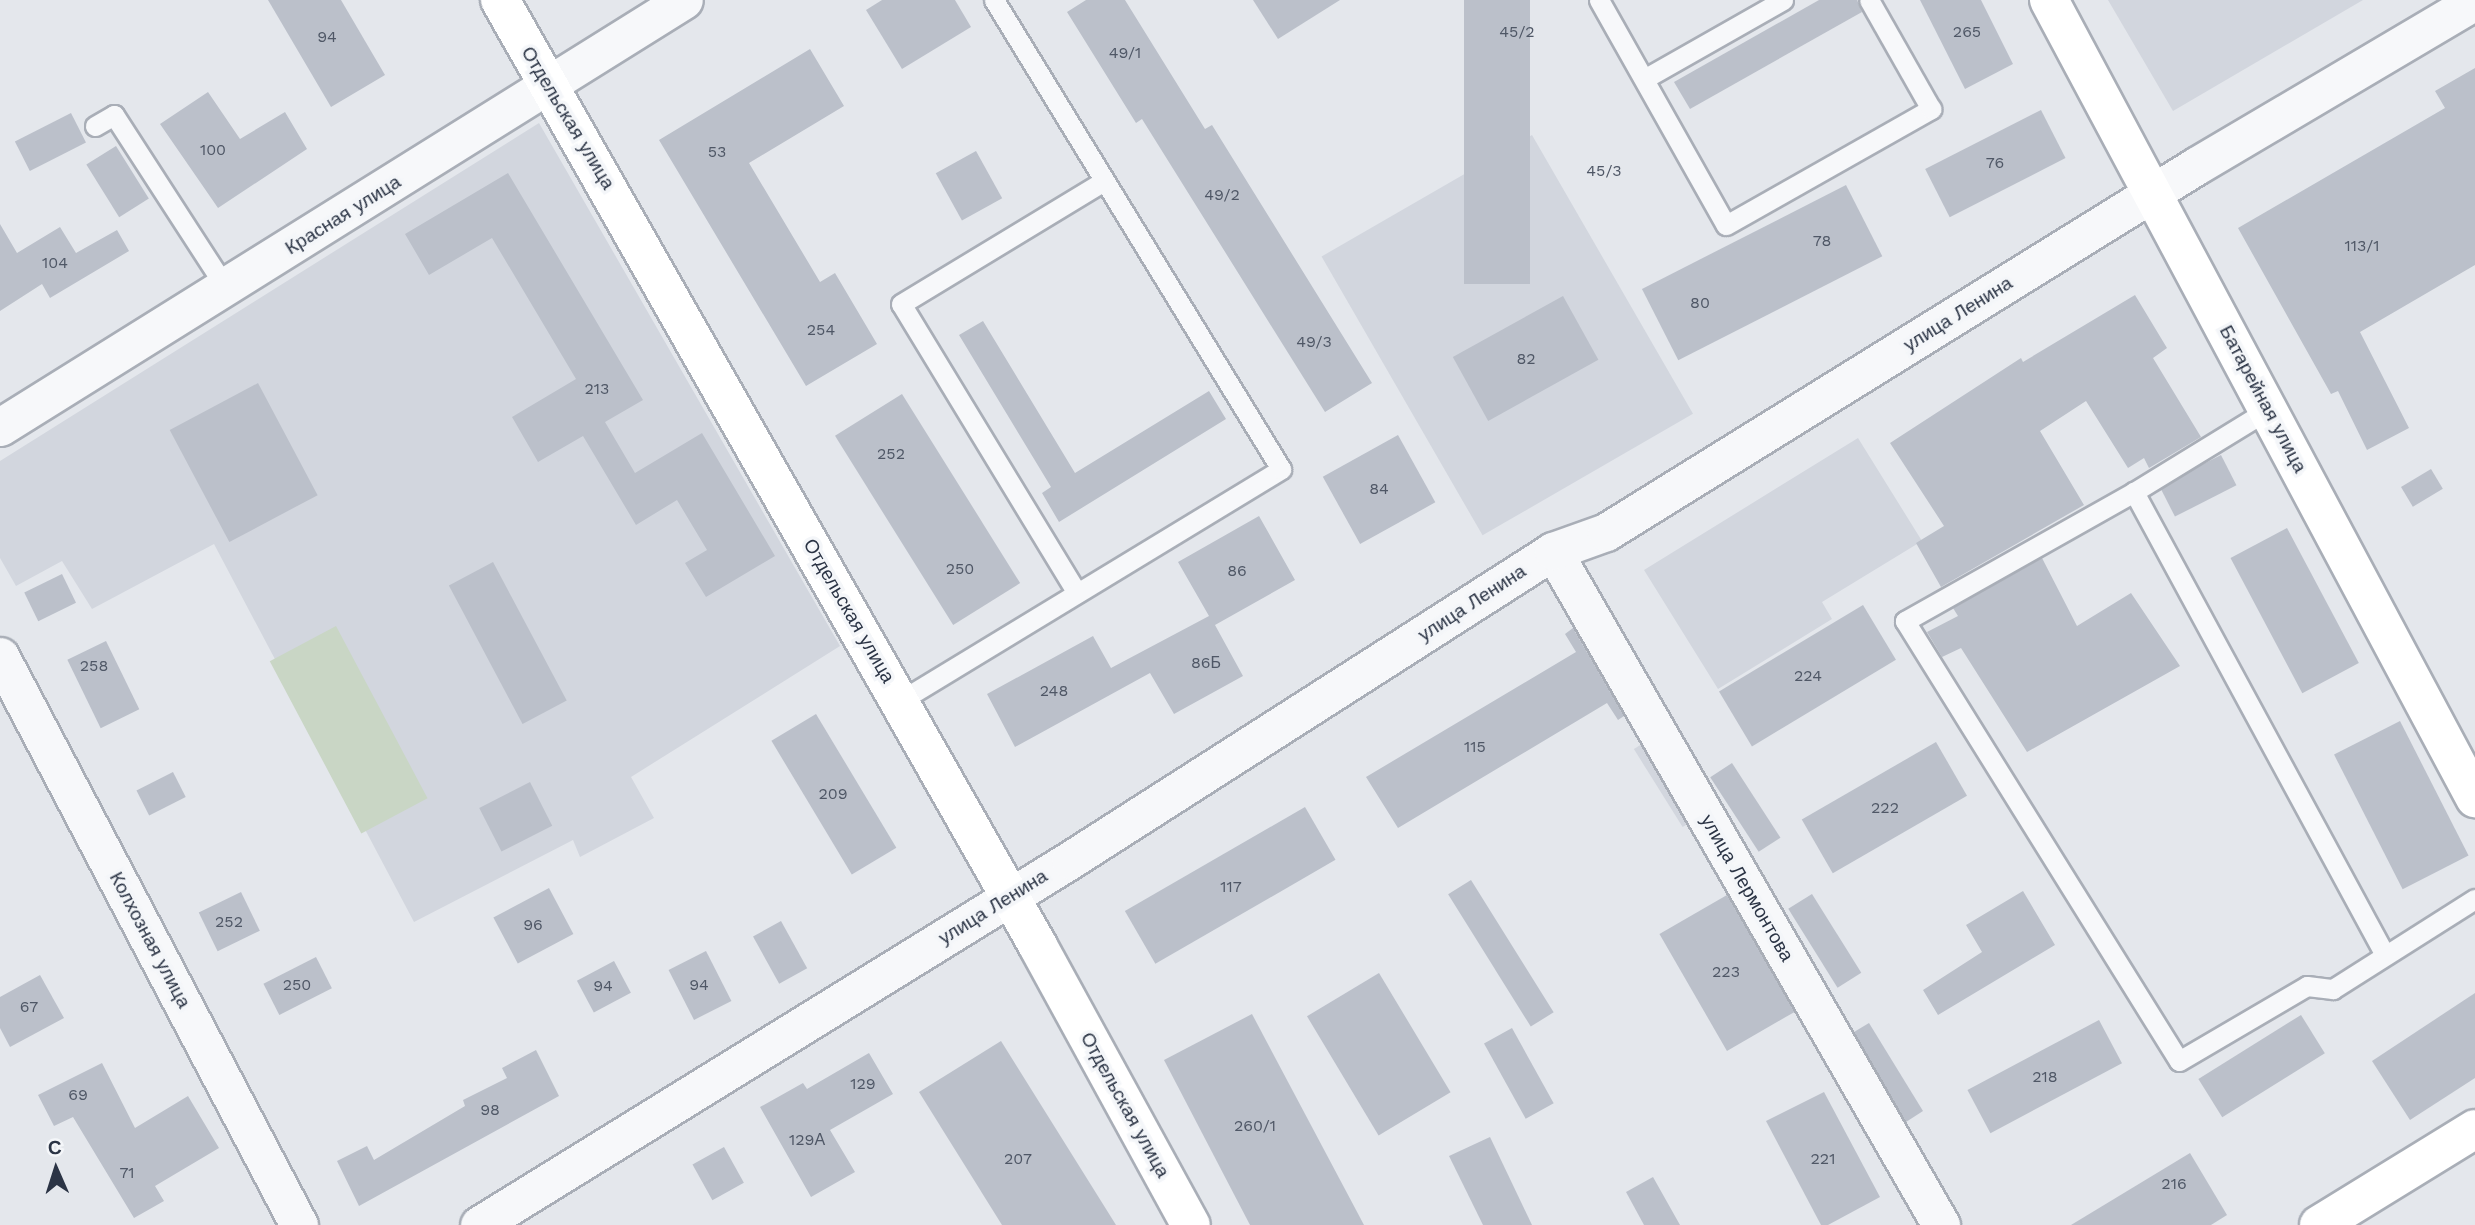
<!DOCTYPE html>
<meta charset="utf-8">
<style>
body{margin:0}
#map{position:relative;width:2475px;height:1225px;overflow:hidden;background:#e4e7ec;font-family:"Work Sans",sans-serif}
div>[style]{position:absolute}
.built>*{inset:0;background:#d2d6de;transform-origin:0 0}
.green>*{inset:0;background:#c9d6c5;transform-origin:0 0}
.building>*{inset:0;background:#bbc0ca;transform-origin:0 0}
.roads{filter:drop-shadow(2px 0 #a9aeb7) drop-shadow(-2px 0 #a9aeb7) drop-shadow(0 2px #a9aeb7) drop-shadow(0 -2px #a9aeb7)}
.lane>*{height:19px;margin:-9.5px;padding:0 9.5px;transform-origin:9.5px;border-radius:9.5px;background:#f7f8fa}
.street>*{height:37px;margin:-18.5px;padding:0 18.5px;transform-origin:18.5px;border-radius:18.5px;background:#f7f8fa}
.secondary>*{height:38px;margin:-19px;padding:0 19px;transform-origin:19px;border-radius:19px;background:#fff}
span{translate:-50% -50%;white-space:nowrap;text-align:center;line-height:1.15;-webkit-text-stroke:7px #f4f6f9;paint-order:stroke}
.number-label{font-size:16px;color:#4f5766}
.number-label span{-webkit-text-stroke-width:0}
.street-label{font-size:19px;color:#2b3445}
.north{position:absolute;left:21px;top:1134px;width:70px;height:70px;-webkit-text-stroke:5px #f4f6f9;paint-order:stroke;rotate:357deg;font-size:19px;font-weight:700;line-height:28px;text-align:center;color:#2b3445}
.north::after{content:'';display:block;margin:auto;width:24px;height:32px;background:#2b3445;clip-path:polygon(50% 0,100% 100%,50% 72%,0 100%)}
</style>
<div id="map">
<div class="built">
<i style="clip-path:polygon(2108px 0,2363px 0,2173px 111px)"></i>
<i style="clip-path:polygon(539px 123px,840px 646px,631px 777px,654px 818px,580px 857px,573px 840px,414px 922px,214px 544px,92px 609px,62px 561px,16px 586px,0 558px,0 461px)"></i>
<i style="left:1532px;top:135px;width:322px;height:243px;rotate:60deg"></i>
<i style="clip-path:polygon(1858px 438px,1922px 541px,1822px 602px,1832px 619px,1718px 689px,1644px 570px)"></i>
<i style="left:1650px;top:739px;width:92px;height:19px;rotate:58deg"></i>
</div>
<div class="green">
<i style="left:336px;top:626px;width:195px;height:75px;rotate:62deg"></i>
</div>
<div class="building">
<i style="clip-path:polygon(268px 0,341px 0,385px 75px,331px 107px)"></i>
<i style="clip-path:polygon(882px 0,955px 0,971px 27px,902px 69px,866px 10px)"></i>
<i style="clip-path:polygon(1086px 0,1125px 0,1205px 129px,1212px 125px,1372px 383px,1325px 412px,1142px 119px,1136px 123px,1067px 12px)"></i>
<i style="clip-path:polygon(1253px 0,1340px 0,1278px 39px)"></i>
<i style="left:1464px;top:0;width:66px;height:284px"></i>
<i style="clip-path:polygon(1819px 0,1857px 0,1862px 12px,1690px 109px,1674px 82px)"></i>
<i style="clip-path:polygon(1920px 0,1981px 0,2013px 64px,1965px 89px)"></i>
<i style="clip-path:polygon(810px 49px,844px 106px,749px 163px,820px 282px,835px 273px,877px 344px,806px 386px,659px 140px)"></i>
<i style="clip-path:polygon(2475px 68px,2475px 265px,2360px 332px,2409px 428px,2367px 450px,2338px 391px,2331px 394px,2238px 228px,2445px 108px,2435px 91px)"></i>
<i style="clip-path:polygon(208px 92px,240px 139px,285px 112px,307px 149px,218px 208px,160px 124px)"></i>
<i style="left:2041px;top:110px;width:54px;height:130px;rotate:63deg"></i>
<i style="left:71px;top:113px;width:33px;height:63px;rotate:63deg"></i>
<i style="left:116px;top:146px;width:62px;height:35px;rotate:58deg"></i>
<i style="left:976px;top:151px;width:54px;height:46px;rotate:61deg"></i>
<i style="clip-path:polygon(508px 173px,643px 400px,605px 422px,635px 473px,702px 433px,775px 556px,706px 597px,685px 563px,707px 550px,677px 500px,636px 525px,583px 436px,538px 462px,512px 417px,576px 379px,492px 238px,429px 275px,405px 234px)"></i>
<i style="left:1846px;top:185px;width:80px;height:229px;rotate:63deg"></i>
<i style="clip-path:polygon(0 224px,17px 253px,60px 227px,76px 253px,117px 230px,129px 251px,50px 298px,42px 284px,0 311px)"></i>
<i style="clip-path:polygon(2135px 295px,2167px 348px,2153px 358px,2201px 437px,2149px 468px,2144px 458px,2128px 468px,2086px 401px,2040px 431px,2084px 505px,1941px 587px,1916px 543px,1944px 526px,1890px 443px,2021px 358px,2023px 362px)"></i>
<i style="left:1563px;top:296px;width:73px;height:126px;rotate:61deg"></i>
<i style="clip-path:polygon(983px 321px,1075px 473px,1209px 391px,1226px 419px,1059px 522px,1042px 493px,1051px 487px,959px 335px)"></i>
<i style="left:258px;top:383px;width:127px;height:100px;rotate:62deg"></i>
<i style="left:902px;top:394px;width:223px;height:79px;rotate:58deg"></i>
<i style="left:1398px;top:435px;width:77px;height:86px;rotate:61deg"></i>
<i style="left:2221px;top:455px;width:34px;height:69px;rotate:63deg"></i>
<i style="left:2431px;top:469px;width:23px;height:35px;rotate:59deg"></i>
<i style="clip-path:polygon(1259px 516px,1295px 580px,1215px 625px,1243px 676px,1174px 714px,1150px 673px,1015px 747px,987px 694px,1093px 636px,1111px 668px,1209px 616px,1178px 562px)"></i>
<i style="left:2287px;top:528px;width:153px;height:64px;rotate:62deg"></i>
<i style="clip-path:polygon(2042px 558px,2077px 626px,2131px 593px,2180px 666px,2027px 752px,1961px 648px,1942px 657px,1927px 632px,1958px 616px,1953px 608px)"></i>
<i style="left:493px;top:562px;width:157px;height:50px;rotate:62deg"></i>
<i style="left:62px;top:574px;width:32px;height:42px;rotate:64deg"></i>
<i style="left:1863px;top:605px;width:64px;height:168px;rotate:59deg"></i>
<i style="clip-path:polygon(1573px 628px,1624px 716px,1618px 720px,1607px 703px,1398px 828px,1366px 777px,1576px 652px,1565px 634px)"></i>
<i style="left:106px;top:641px;width:76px;height:43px;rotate:64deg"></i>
<i style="left:816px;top:714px;width:156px;height:52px;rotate:59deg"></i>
<i style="left:2400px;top:721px;width:151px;height:74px;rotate:63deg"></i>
<i style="left:1936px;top:742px;width:62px;height:155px;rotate:60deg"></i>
<i style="left:1732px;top:763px;width:89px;height:26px;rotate:57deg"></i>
<i style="left:173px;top:772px;width:28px;height:41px;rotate:63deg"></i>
<i style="left:530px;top:782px;width:49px;height:57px;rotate:63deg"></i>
<i style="left:1305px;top:807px;width:61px;height:208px;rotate:60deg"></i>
<i style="left:1471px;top:880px;width:156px;height:27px;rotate:58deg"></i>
<i style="left:549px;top:888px;width:52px;height:63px;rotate:62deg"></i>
<i style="clip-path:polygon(2023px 891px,2055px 945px,1938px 1015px,1923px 990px,1982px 952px,1966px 925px)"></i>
<i style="left:241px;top:892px;width:43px;height:47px;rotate:64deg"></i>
<i style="left:1812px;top:894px;width:93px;height:28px;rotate:58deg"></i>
<i style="left:1727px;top:895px;width:135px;height:78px;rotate:60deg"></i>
<i style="left:781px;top:921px;width:54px;height:32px;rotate:61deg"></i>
<i style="left:706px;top:951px;width:56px;height:42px;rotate:63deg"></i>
<i style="left:316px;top:957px;width:35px;height:59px;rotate:63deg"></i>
<i style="left:614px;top:961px;width:36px;height:42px;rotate:62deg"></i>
<i style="left:1379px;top:973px;width:139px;height:84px;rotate:59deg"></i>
<i style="clip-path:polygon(40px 975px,64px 1018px,10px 1047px,0 1028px,0 997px)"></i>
<i style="clip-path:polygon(2475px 993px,2475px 1078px,2410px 1120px,2372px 1061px)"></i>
<i style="clip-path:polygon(1252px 1014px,1364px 1225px,1250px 1225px,1164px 1060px)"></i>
<i style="left:2301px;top:1015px;width:45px;height:121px;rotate:58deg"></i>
<i style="left:2099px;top:1020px;width:49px;height:149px;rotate:62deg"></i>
<i style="clip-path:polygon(1869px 1023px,1923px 1111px,1906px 1122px,1854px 1032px)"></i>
<i style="left:1512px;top:1028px;width:86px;height:32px;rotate:61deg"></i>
<i style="clip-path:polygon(1001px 1041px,1116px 1225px,1002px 1225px,919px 1092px)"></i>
<i style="clip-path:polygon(536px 1050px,559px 1096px,359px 1206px,337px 1161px,367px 1146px,374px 1160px,465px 1106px,463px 1100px,507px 1078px,502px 1068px)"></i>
<i style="clip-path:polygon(869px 1053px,893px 1094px,830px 1130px,855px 1172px,811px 1197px,760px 1107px,803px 1083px,807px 1089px)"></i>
<i style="clip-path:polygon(102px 1063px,135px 1128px,188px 1096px,219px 1148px,155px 1186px,164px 1201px,134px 1218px,73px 1117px,54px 1126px,38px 1095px)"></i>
<i style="clip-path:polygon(1824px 1092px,1880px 1197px,1828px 1225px,1821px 1225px,1766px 1121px)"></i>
<i style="clip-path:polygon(1490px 1137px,1532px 1225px,1483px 1225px,1449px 1156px)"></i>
<i style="left:724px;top:1147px;width:41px;height:36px;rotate:61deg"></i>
<i style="clip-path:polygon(2190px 1153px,2227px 1215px,2211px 1225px,2071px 1225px)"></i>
<i style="clip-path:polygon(1653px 1177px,1680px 1225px,1644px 1225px,1626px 1192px)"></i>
</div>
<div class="roads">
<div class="lane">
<i style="left:1599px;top:0;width:258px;rotate:60.6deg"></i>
<i style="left:1726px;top:225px;width:236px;rotate:-29.5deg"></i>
<i style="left:1931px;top:109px;width:125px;rotate:-119.6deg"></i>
<i style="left:1644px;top:79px;width:160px;rotate:-29.6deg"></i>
<i style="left:95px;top:126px;width:22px;rotate:-30deg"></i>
<i style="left:114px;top:115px;width:206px;rotate:57.1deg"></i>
<i style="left:2134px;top:492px;width:157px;rotate:-31.5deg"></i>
<i style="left:1077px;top:593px;width:338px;rotate:-121.3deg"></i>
<i style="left:901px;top:304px;width:237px;rotate:-31.2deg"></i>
<i style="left:900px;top:701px;width:446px;rotate:-31.3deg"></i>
<i style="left:1281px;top:469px;width:550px;rotate:-121.46deg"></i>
<i style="left:2385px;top:955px;width:527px;rotate:-118.46deg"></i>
<i style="left:2134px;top:492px;width:263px;rotate:150.6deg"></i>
<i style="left:1905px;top:621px;width:518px;rotate:58.09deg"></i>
<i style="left:2179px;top:1061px;width:148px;rotate:-30.4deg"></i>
<i style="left:2307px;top:986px;width:26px;rotate:7deg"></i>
<i style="left:2333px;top:989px;width:168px;rotate:-32.4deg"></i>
</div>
<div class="street">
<i style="left:0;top:427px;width:806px;rotate:-31.98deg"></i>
<i style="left:1553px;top:551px;width:778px;rotate:60.07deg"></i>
<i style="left:0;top:656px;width:643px;rotate:62.28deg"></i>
<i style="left:479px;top:1225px;width:695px;rotate:-31.7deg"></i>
<i style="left:1070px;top:860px;width:573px;rotate:-32.61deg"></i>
<i style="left:1553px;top:551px;width:56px;rotate:-19.7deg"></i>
<i style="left:1606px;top:532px;width:694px;rotate:-31.81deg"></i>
<i style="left:2196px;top:166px;width:324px;rotate:-30.6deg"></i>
</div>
<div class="secondary">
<i style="left:500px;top:0;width:1088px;rotate:60.37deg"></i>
<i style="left:1038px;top:946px;width:318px;rotate:61.3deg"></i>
<i style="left:2049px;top:0;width:905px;rotate:61.91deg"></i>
<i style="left:2319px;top:1225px;width:183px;rotate:-31.6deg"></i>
</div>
</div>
<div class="number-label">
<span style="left:1517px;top:32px">45/2</span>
<span style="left:1967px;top:32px">265</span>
<span style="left:327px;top:37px">94</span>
<span style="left:1125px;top:53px">49/1</span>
<span style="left:213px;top:150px">100</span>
<span style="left:717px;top:152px">53</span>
<span style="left:1995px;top:163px">76</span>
<span style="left:1604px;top:171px">45/3</span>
<span style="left:1222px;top:195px">49/2</span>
<span style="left:1822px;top:241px">78</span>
<span style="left:2362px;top:246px">113/1</span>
<span style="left:55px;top:263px">104</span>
<span style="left:1700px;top:303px">80</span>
<span style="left:821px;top:330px">254</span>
<span style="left:1314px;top:342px">49/3</span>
<span style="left:1526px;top:359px">82</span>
<span style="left:597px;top:389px">213</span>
<span style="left:891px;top:454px">252</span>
<span style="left:1379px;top:489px">84</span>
<span style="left:960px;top:569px">250</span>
<span style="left:1237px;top:571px">86</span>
<span style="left:1206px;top:663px">86Б</span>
<span style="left:94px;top:666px">258</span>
<span style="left:1808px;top:676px">224</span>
<span style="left:1054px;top:691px">248</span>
<span style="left:1475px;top:747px">115</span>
<span style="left:833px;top:794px">209</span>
<span style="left:1885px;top:808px">222</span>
<span style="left:1231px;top:887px">117</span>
<span style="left:229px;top:922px">252</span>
<span style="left:533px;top:925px">96</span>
<span style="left:1726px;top:972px">223</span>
<span style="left:297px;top:985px">250</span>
<span style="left:699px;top:985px">94</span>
<span style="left:603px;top:986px">94</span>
<span style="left:29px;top:1007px">67</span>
<span style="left:2045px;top:1077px">218</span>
<span style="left:863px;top:1084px">129</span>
<span style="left:78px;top:1095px">69</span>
<span style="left:490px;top:1110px">98</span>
<span style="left:1255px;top:1126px">260/1</span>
<span style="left:807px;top:1140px">129А</span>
<span style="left:1018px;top:1159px">207</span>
<span style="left:1823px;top:1159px">221</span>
<span style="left:127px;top:1173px">71</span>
<span style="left:2174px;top:1184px">216</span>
</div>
<div class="street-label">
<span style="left:568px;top:118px;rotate:59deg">Отдельская улица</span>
<span style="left:343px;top:215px;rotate:-32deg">Красная улица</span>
<span style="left:1958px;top:314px;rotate:-32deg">улица Ленина</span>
<span style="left:2263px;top:399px;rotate:62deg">Батарейная улица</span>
<span style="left:1472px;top:603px;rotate:-33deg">улица Ленина</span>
<span style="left:849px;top:611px;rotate:60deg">Отдельская улица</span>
<span style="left:1747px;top:888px;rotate:60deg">улица Лермонтова</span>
<span style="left:993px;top:907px;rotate:-32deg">улица Ленина</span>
<span style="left:150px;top:940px;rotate:62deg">Колхозная улица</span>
<span style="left:1125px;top:1105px;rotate:61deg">Отдельская улица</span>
</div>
<div class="north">С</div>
</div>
